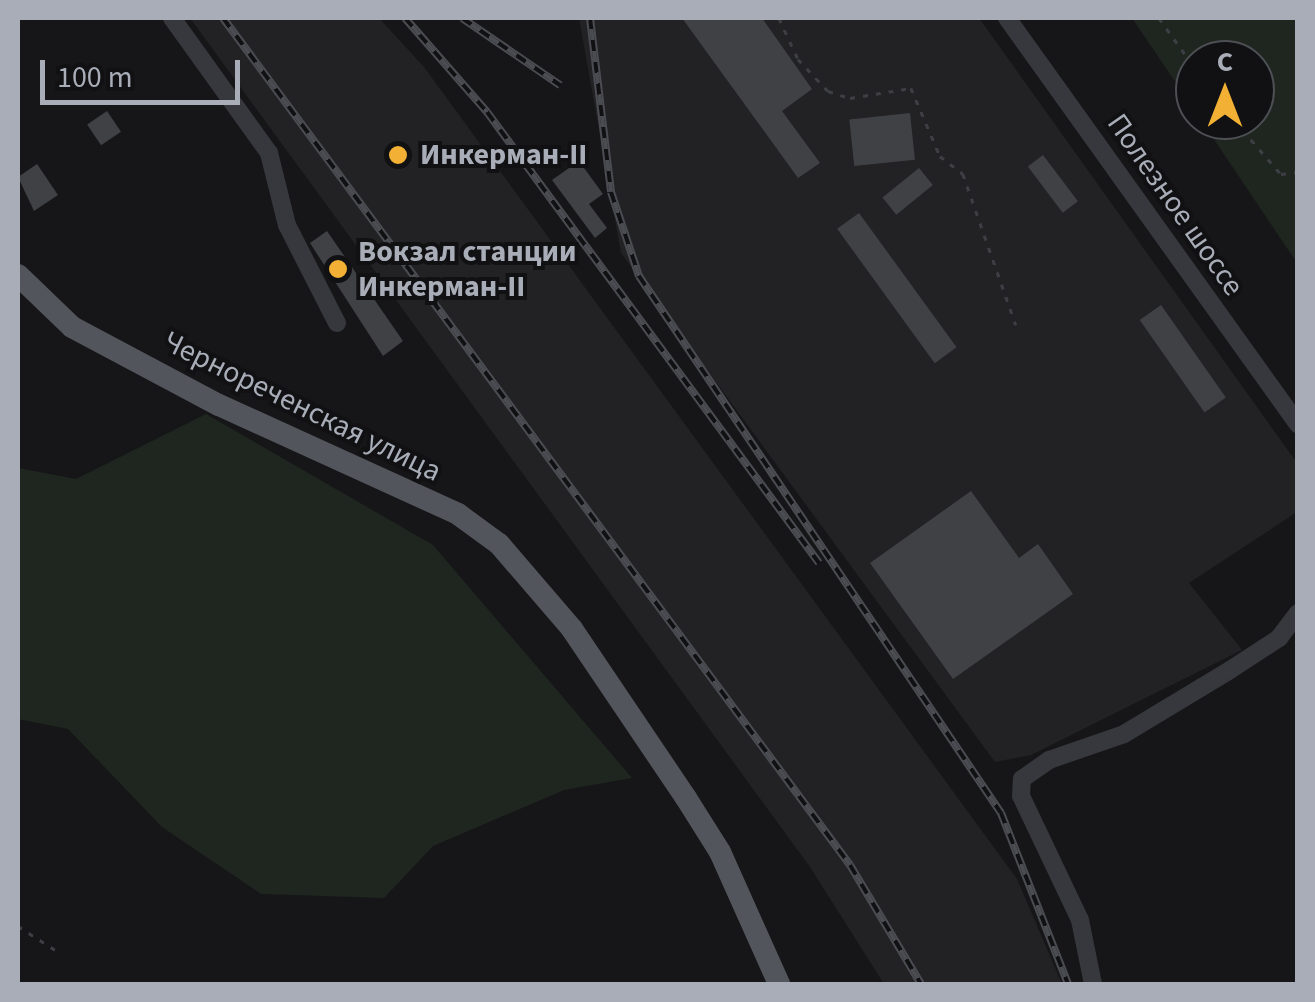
<!DOCTYPE html>
<meta charset="utf-8">
<style>
body{margin:0}
#map{position:relative;width:1315px;height:1002px;overflow:hidden;background:#161618;font-family:"Source Sans 3",sans-serif}
div>[style]{position:absolute}
.built>*{inset:0;background:#222225}
.green>*{inset:0;background:#1e261f}
.building>*{inset:0;background:#404145;transform-origin:0 0}
.path>*{height:2.5px;margin-top:-1.25px;transform-origin:0;background:repeating-linear-gradient(90deg,#3d3f44 0 5px,transparent 0 13px)}
.minor>*{height:18px;margin:-9px;padding:0 9px;transform-origin:9px;border-radius:9px;background:#37383d}
.major>*{height:22px;margin:-11px;padding:0 11px;transform-origin:11px;border-radius:11px;background:#53555c}
.rail>*{height:8px;margin-top:-4px;transform-origin:0;background:repeating-linear-gradient(90deg,#111113 0 11px,#4a4c52 0 22px);box-sizing:border-box;border-block:2px solid #4a4c52}
.dots>*{width:28px;height:28px;translate:-50% -50%;box-sizing:border-box;border:5px solid #111113;border-radius:50%}
span{translate:-50% -50%;white-space:nowrap;text-align:center;line-height:1.15;-webkit-text-stroke:8px #111113;paint-order:stroke}
.poi-label{font-size:30px;color:#a8adb8;font-weight:700}
.left{translate:0 -50%;text-align:left}
.street-label{font-size:30px;color:#a8adb8}
.frame{position:absolute;inset:0;border:20px solid #a8adb8;pointer-events:none}
.north{position:absolute;left:1175px;top:40px;width:100px;height:100px;box-sizing:border-box;background:#111113;border:2px solid #4d4f55;border-radius:50%;rotate:0deg;font-size:28px;font-weight:700;line-height:40px;text-align:center;color:#a8adb8}
.north::after{content:'';display:block;margin:auto;width:35px;height:45px;background:#f2b134;clip-path:polygon(50% 0,100% 100%,50% 72%,0 100%)}
.scale{position:absolute;left:40px;top:60px;width:200px;height:45px;box-sizing:border-box;border:5px solid #a8adb8;border-top:0;padding-left:12px;font-size:30px;line-height:35px;white-space:nowrap;color:#a8adb8;-webkit-text-stroke:8px #111113;paint-order:stroke}
</style>
<div id="map">
<div class="built">
<i style="clip-path:polygon(190px 18px,379px 18px,424px 67px,1017px 879px,1062px 984px,884px 984px,810px 867px)"></i>
<i style="clip-path:polygon(579px 18px,979px 18px,1297px 463px,1297px 512px,1189px 583px,1242px 650px,1031px 755px,995px 762px,621px 253px)"></i>
</div>
<div class="green">
<i style="clip-path:polygon(1132px 18px,1297px 18px,1297px 263px,1201px 120px,1255px 120px,1255px 60px,1195px 60px,1195px 111px)"></i>
<i style="clip-path:polygon(206px 414px,433px 545px,632px 778px,564px 790px,433px 846px,384px 898px,261px 894px,162px 827px,68px 729px,18px 719px,18px 468px,76px 479px)"></i>
</div>
<div class="building">
<i style="clip-path:polygon(682px 18px,762px 18px,812px 89px,782px 111px,820px 163px,798px 178px)"></i>
<i style="left:107px;top:111px;width:25px;height:24px;rotate:56deg"></i>
<i style="left:910px;top:113px;width:47px;height:61px;rotate:84deg"></i>
<i style="left:1043px;top:155px;width:58px;height:19px;rotate:53deg"></i>
<i style="clip-path:polygon(579px 161px,603px 194px,589px 204px,607px 228px,595px 238px,552px 180px)"></i>
<i style="clip-path:polygon(37px 164px,58px 195px,34px 211px,18px 177px)"></i>
<i style="left:919px;top:168px;width:22px;height:47px;rotate:51deg"></i>
<i style="left:859px;top:213px;width:166px;height:27px;rotate:54deg"></i>
<i style="clip-path:polygon(327px 231px,403px 341px,383px 356px,310px 243px)"></i>
<i style="left:1161px;top:305px;width:113px;height:26px;rotate:55deg"></i>
<i style="clip-path:polygon(971px 491px,1019px 558px,1038px 544px,1073px 594px,953px 679px,870px 563px)"></i>
</div>
<div class="path">
<i style="left:779px;top:18px;width:45px;rotate:65.1deg"></i>
<i style="left:798px;top:59px;width:44px;rotate:46.8deg"></i>
<i style="left:828px;top:91px;width:23px;rotate:18deg"></i>
<i style="left:850px;top:98px;width:62px;rotate:-9.3deg"></i>
<i style="left:911px;top:88px;width:74px;rotate:66.9deg"></i>
<i style="left:940px;top:156px;width:29px;rotate:38deg"></i>
<i style="left:963px;top:174px;width:160px;rotate:70.7deg"></i>
<i style="left:1159px;top:18px;width:62px;rotate:54.2deg"></i>
<i style="left:1234px;top:120px;width:72px;rotate:49deg"></i>
<i style="left:1281px;top:174px;width:17px;rotate:-7deg"></i>
<i style="left:18px;top:926px;width:50px;rotate:32.7deg"></i>
</div>
<div class="minor">
<i style="left:172px;top:18px;width:166px;rotate:54.3deg"></i>
<i style="left:269px;top:153px;width:74px;rotate:76deg"></i>
<i style="left:287px;top:225px;width:110px;rotate:63deg"></i>
<i style="left:1007px;top:18px;width:500px;rotate:54.4deg"></i>
<i style="left:1093px;top:984px;width:65px;rotate:-101.5deg"></i>
<i style="left:1080px;top:920px;width:137px;rotate:-115.4deg"></i>
<i style="left:1021px;top:796px;width:17px;rotate:-87deg"></i>
<i style="left:1022px;top:779px;width:33px;rotate:-35deg"></i>
<i style="left:1049px;top:760px;width:79px;rotate:-19.1deg"></i>
<i style="left:1124px;top:734px;width:124px;rotate:-31.1deg"></i>
<i style="left:1230px;top:670px;width:59px;rotate:-33.1deg"></i>
<i style="left:1279px;top:638px;width:31px;rotate:-53deg"></i>
</div>
<div class="major">
<i style="left:18px;top:275px;width:75px;rotate:43.9deg"></i>
<i style="left:72px;top:327px;width:166px;rotate:28deg"></i>
<i style="left:219px;top:405px;width:263px;rotate:24.5deg"></i>
<i style="left:458px;top:514px;width:51px;rotate:36.2deg"></i>
<i style="left:499px;top:544px;width:112px;rotate:49.3deg"></i>
<i style="left:572px;top:629px;width:204px;rotate:56deg"></i>
<i style="left:686px;top:798px;width:64px;rotate:57.8deg"></i>
<i style="left:720px;top:852px;width:145px;rotate:65.9deg"></i>
</div>
<div class="rail">
<i style="left:223px;top:18px;width:1054px;rotate:53.49deg"></i>
<i style="left:850px;top:865px;width:139px;rotate:59.2deg"></i>
<i style="left:405px;top:18px;width:125px;rotate:48.9deg"></i>
<i style="left:487px;top:112px;width:560px;rotate:53.64deg"></i>
<i style="left:462px;top:18px;width:119px;rotate:34.4deg"></i>
<i style="left:590px;top:18px;width:175px;rotate:83.1deg"></i>
<i style="left:611px;top:192px;width:89px;rotate:71.6deg"></i>
<i style="left:639px;top:276px;width:648px;rotate:56.02deg"></i>
<i style="left:1001px;top:813px;width:184px;rotate:68.6deg"></i>
</div>
<div class="dots">
<i style="left:398px;top:155px;background:#f2b134"></i>
<i style="left:338px;top:269px;background:#f2b134"></i>
</div>
<div class="poi-label">
<span class="left" style="left:420px;top:155px">Инкерман-II</span>
<span class="left" style="left:358px;top:269px">Вокзал станции<br>Инкерман-II</span>
</div>
<div class="street-label">
<span style="left:1175px;top:205px;rotate:55deg">Полезное шоссе</span>
<span style="left:302px;top:407px;rotate:26deg">Чернореченская улица</span>
</div>
<div class="frame"></div>
<div class="north">С</div>
<div class="scale">100 m</div>
</div>
